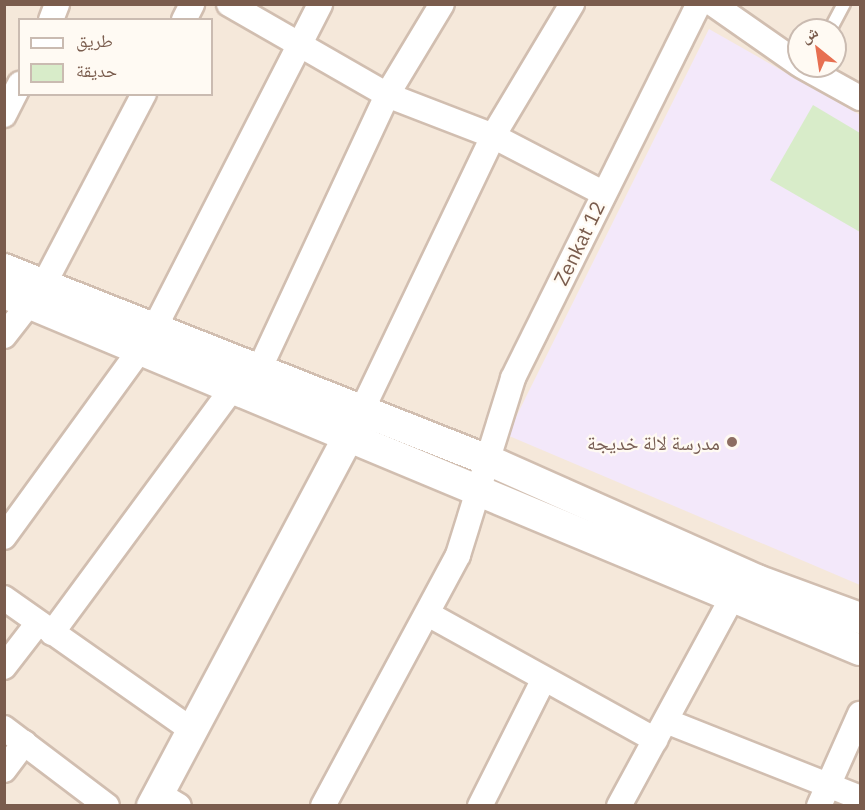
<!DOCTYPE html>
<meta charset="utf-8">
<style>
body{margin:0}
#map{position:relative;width:865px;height:810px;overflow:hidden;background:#fdf6ec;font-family:"IBM Plex Sans","Noto Naskh Arabic",sans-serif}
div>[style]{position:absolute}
.residential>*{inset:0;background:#f5e8da}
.education>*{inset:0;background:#f3e8fa}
.green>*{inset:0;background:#d8ecc9}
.roads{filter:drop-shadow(2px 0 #d1beb0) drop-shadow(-2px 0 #d1beb0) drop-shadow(0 2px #d1beb0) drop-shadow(0 -2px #d1beb0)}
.service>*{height:12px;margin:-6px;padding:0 6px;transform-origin:6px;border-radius:6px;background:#fff}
.minor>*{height:24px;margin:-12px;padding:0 12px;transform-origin:12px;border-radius:12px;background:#fff}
.tertiary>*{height:30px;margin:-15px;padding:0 15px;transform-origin:15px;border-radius:15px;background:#fff}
.dots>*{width:16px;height:16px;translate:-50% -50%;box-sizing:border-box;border:3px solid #fffaf3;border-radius:50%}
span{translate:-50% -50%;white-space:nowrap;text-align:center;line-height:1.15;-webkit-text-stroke:4.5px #fffaf3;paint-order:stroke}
.street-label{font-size:20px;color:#7a5c4d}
.education-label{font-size:20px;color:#785e54}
.right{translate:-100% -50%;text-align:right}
.frame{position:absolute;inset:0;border:6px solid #7a5c4d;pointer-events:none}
.legend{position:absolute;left:18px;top:18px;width:195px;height:78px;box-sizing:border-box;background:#fffaf3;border:2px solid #cabbb1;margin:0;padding:8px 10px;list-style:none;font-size:18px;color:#7a5c4d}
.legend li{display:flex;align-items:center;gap:12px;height:30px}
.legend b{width:30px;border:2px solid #cabbb1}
.north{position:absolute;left:787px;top:18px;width:60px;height:60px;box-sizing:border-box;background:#fffaf3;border:2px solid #cabbb1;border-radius:50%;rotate:330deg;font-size:16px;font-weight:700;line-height:24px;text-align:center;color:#7a5c4d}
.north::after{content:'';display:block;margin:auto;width:21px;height:27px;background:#e76f51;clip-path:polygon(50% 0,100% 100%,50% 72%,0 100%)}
</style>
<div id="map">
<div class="residential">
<i style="clip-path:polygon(evenodd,5px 5px,860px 5px,860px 805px,5px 805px,5px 5px,20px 20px,212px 20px,212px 94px,20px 94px,20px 20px,5px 5px,799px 30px,835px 30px,835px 66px,799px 66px,799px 30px)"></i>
</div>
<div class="education">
<i style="clip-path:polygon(709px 29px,860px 115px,860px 585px,507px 435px)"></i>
</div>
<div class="green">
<i style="clip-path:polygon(813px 105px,860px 133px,860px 232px,770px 180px)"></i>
</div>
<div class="roads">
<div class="service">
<i style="left:830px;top:30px;width:30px;rotate:-62deg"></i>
</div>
<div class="minor">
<i style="left:229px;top:4px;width:182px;rotate:29.9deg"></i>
<i style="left:387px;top:95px;width:114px;rotate:21.1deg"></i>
<i style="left:493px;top:136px;width:124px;rotate:27.4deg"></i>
<i style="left:713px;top:4px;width:105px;rotate:34.9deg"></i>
<i style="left:51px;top:20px;width:17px;rotate:-69deg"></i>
<i style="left:184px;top:20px;width:18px;rotate:-63deg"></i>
<i style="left:802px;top:66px;width:66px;rotate:28.9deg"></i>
<i style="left:4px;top:115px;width:35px;rotate:-63deg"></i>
<i style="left:153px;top:331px;width:367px;rotate:-62.9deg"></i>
<i style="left:4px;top:336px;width:63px;rotate:-52deg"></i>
<i style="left:43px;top:286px;width:217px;rotate:-62.3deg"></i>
<i style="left:258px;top:372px;width:306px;rotate:-65deg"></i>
<i style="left:387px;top:95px;width:106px;rotate:-58.9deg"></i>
<i style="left:361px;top:412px;width:306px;rotate:-64.4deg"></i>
<i style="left:493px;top:136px;width:154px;rotate:-59.1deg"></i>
<i style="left:4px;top:537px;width:230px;rotate:-54deg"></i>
<i style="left:4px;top:598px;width:231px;rotate:35.1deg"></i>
<i style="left:428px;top:614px;width:260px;rotate:29deg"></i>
<i style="left:52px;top:633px;width:303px;rotate:-53.6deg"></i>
<i style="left:4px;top:667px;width:56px;rotate:-52.3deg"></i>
<i style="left:666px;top:721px;width:209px;rotate:21.6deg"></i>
<i style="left:4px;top:728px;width:129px;rotate:37.1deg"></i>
<i style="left:4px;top:770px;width:34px;rotate:-53deg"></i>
<i style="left:159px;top:794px;width:23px;rotate:31deg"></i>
<i style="left:323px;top:806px;width:285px;rotate:-61.7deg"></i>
<i style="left:458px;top:555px;width:185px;rotate:-72.7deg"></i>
<i style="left:513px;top:378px;width:418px;rotate:-63.6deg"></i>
<i style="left:480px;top:806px;width:140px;rotate:-63.3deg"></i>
<i style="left:619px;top:806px;width:237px;rotate:-61.5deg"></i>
<i style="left:819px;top:806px;width:101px;rotate:-66deg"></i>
</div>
<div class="tertiary">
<i style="left:4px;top:269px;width:523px;rotate:21.56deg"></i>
<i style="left:490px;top:461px;width:292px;rotate:24deg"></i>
<i style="left:757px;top:580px;width:110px;rotate:20.3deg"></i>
<i style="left:4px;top:293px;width:927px;rotate:22.64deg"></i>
<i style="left:152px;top:806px;width:437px;rotate:-62deg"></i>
</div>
</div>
<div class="dots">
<i style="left:732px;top:442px;background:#8d6e63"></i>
</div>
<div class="street-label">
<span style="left:579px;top:243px;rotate:-64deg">Zenkat 12</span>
</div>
<div class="education-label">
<span class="right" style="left:720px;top:442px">مدرسة لالة خديجة</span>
</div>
<div class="frame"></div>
<ul class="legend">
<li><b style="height:8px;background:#fff"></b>طريق</li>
<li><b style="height:16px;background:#d8ecc9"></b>حديقة</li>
</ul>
<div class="north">ش</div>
</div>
